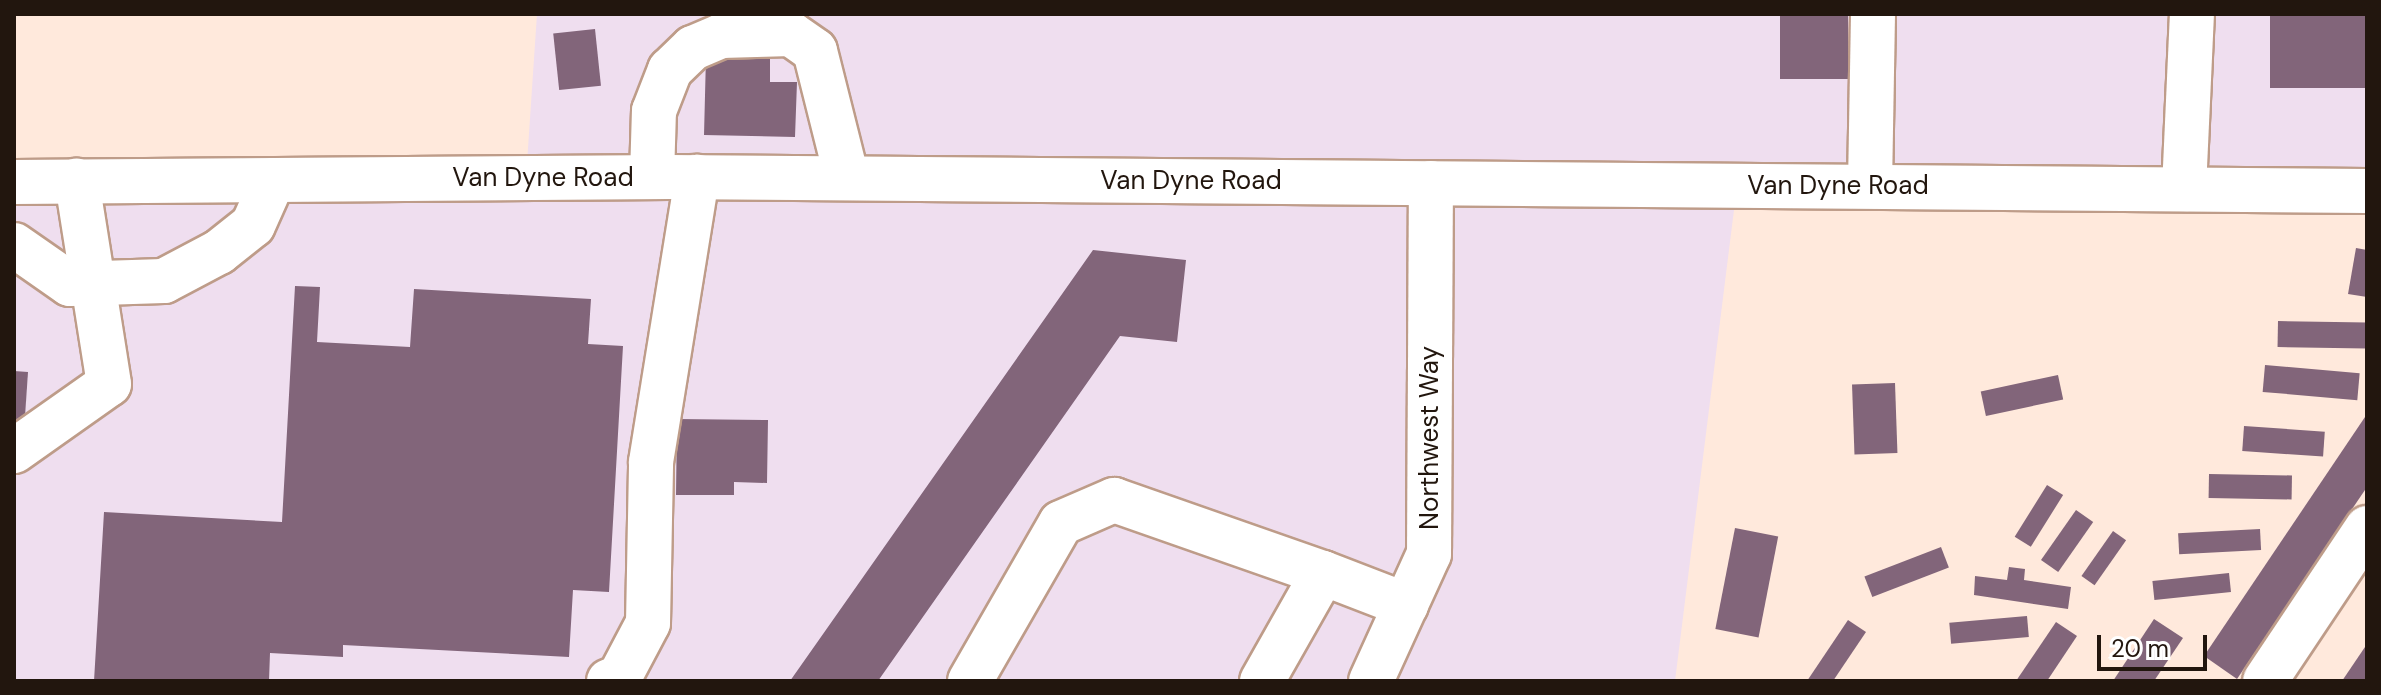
<!DOCTYPE html>
<style>
body{margin:0}
#map{position:relative;width:2381px;height:695px;overflow:hidden;background:#ffe9dc;font-family:"DM Sans",sans-serif}
div>[style]{position:absolute}
.industrial>*{inset:0;background:#efdeef}
.building>*{inset:0;background:#82657a;transform-origin:0 0}
.roads{filter:drop-shadow(2px 0 #be9c89) drop-shadow(-2px 0 #be9c89) drop-shadow(0 2px #be9c89) drop-shadow(0 -2px #be9c89)}
.minor>*{height:44px;margin:-22px;padding:0 22px;transform-origin:22px;border-radius:22px;background:#fff}
span{translate:-50% -50%;white-space:nowrap;text-align:center;line-height:1.15;-webkit-text-stroke:6px #fff;paint-order:stroke}
.street-label{font-size:26px;color:#22160e}
.frame{position:absolute;inset:0;border:16px solid #22160e;pointer-events:none}
.scale{position:absolute;left:2097px;top:635px;width:110px;height:36px;box-sizing:border-box;border:4px solid #22160e;border-top:0;padding-left:10px;font-size:24px;line-height:28px;white-space:nowrap;color:#22160e;-webkit-text-stroke:6px #fff;paint-order:stroke}
</style>
<div id="map">
<div class="industrial">
<i style="clip-path:polygon(537px 14px,2367px 14px,2367px 191px,1737px 186px,1675px 681px,14px 681px,14px 182px,526px 178px)"></i>
</div>
<div class="building">
<i style="left:1780px;top:14px;width:68px;height:65px"></i>
<i style="left:2270px;top:14px;width:97px;height:74px"></i>
<i style="left:595px;top:29px;width:57px;height:42px;rotate:84deg"></i>
<i style="clip-path:polygon(706px 56px,770px 57px,770px 82px,797px 82px,795px 137px,704px 135px)"></i>
<i style="clip-path:polygon(2356px 248px,2367px 250px,2367px 297px,2348px 294px)"></i>
<i style="clip-path:polygon(1093px 250px,1186px 260px,1177px 342px,1120px 336px,878px 681px,790px 681px)"></i>
<i style="clip-path:polygon(295px 286px,320px 287px,317px 342px,410px 347px,414px 289px,591px 299px,588px 344px,623px 346px,609px 592px,573px 590px,569px 657px,343px 645px,343px 657px,270px 653px,269px 681px,94px 681px,104px 512px,282px 522px)"></i>
<i style="left:2278px;top:321px;width:89px;height:26px;rotate:1deg"></i>
<i style="left:2265px;top:365px;width:95px;height:27px;rotate:5deg"></i>
<i style="clip-path:polygon(14px 371px,28px 372px,24px 431px,14px 431px)"></i>
<i style="left:2058px;top:375px;width:25px;height:79px;rotate:78deg"></i>
<i style="left:1895px;top:383px;width:70px;height:43px;rotate:88deg"></i>
<i style="clip-path:polygon(2367px 414px,2367px 487px,2237px 679px,2204px 656px)"></i>
<i style="clip-path:polygon(677px 419px,768px 420px,767px 483px,734px 482px,734px 495px,676px 495px)"></i>
<i style="left:2244px;top:426px;width:81px;height:25px;rotate:4deg"></i>
<i style="left:2209px;top:474px;width:83px;height:24px;rotate:1deg"></i>
<i style="left:2047px;top:485px;width:19px;height:61px;rotate:32deg"></i>
<i style="left:2076px;top:510px;width:21px;height:61px;rotate:35deg"></i>
<i style="left:1735px;top:528px;width:44px;height:103px;rotate:11deg"></i>
<i style="left:2260px;top:529px;width:21px;height:82px;rotate:87deg"></i>
<i style="left:2113px;top:531px;width:16px;height:55px;rotate:35deg"></i>
<i style="left:1941px;top:547px;width:22px;height:82px;rotate:69deg"></i>
<i style="clip-path:polygon(2009px 567px,2025px 569px,2024px 580px,2071px 587px,2068px 609px,1974px 595px,1975px 576px,2007px 580px)"></i>
<i style="left:2229px;top:573px;width:19px;height:77px;rotate:84deg"></i>
<i style="left:2027px;top:616px;width:21px;height:78px;rotate:85deg"></i>
<i style="clip-path:polygon(2154px 619px,2183px 638px,2154px 681px,2113px 681px)"></i>
<i style="clip-path:polygon(1848px 620px,1866px 632px,1833px 681px,1807px 681px)"></i>
<i style="clip-path:polygon(2056px 622px,2077px 636px,2047px 681px,2016px 681px)"></i>
<i style="clip-path:polygon(2367px 644px,2367px 681px,2342px 681px)"></i>
</div>
<div class="roads">
<div class="minor">
<i style="left:652px;top:177px;width:66px;rotate:-88.3deg"></i>
<i style="left:654px;top:111px;width:44px;rotate:-68.7deg"></i>
<i style="left:670px;top:70px;width:32px;rotate:-44deg"></i>
<i style="left:693px;top:48px;width:30px;rotate:-23deg"></i>
<i style="left:721px;top:36px;width:70px;rotate:-1.6deg"></i>
<i style="left:791px;top:34px;width:29px;rotate:35deg"></i>
<i style="left:815px;top:51px;width:131px;rotate:75.9deg"></i>
<i style="left:14px;top:182px;width:655px;rotate:-0.44deg"></i>
<i style="left:669px;top:177px;width:1698px;rotate:0.47deg"></i>
<i style="left:1870px;top:186px;width:172px;rotate:-89deg"></i>
<i style="left:2184px;top:189px;width:175px;rotate:-87.4deg"></i>
<i style="left:14px;top:245px;width:68px;rotate:34.9deg"></i>
<i style="left:70px;top:284px;width:94px;rotate:-1.8deg"></i>
<i style="left:164px;top:281px;width:62px;rotate:-27.8deg"></i>
<i style="left:219px;top:252px;width:43px;rotate:-38.5deg"></i>
<i style="left:253px;top:225px;width:49px;rotate:-66deg"></i>
<i style="left:14px;top:451px;width:116px;rotate:-35.2deg"></i>
<i style="left:109px;top:384px;width:206px;rotate:-99deg"></i>
<i style="left:609px;top:681px;width:10px;rotate:-17deg"></i>
<i style="left:619px;top:678px;width:62px;rotate:-62.2deg"></i>
<i style="left:648px;top:623px;width:161px;rotate:-88.9deg"></i>
<i style="left:651px;top:462px;width:289px;rotate:-80.8deg"></i>
<i style="left:970px;top:681px;width:182px;rotate:-60.1deg"></i>
<i style="left:1061px;top:523px;width:58px;rotate:-23.5deg"></i>
<i style="left:1114px;top:500px;width:221px;rotate:19.3deg"></i>
<i style="left:1262px;top:681px;width:124px;rotate:-60.5deg"></i>
<i style="left:1323px;top:573px;width:89px;rotate:21.1deg"></i>
<i style="left:1371px;top:681px;width:140px;rotate:-65.5deg"></i>
<i style="left:1429px;top:554px;width:371px;rotate:-89.7deg"></i>
<i style="left:2265px;top:681px;width:184px;rotate:-56.3deg"></i>
</div>
</div>
<div class="street-label">
<span style="left:543px;top:178px">Van Dyne Road</span>
<span style="left:1191px;top:181px">Van Dyne Road</span>
<span style="left:1838px;top:186px">Van Dyne Road</span>
<span style="left:1430px;top:438px;rotate:-90deg">Northwest Way</span>
</div>
<div class="frame"></div>
<div class="scale">20 m</div>
</div>
